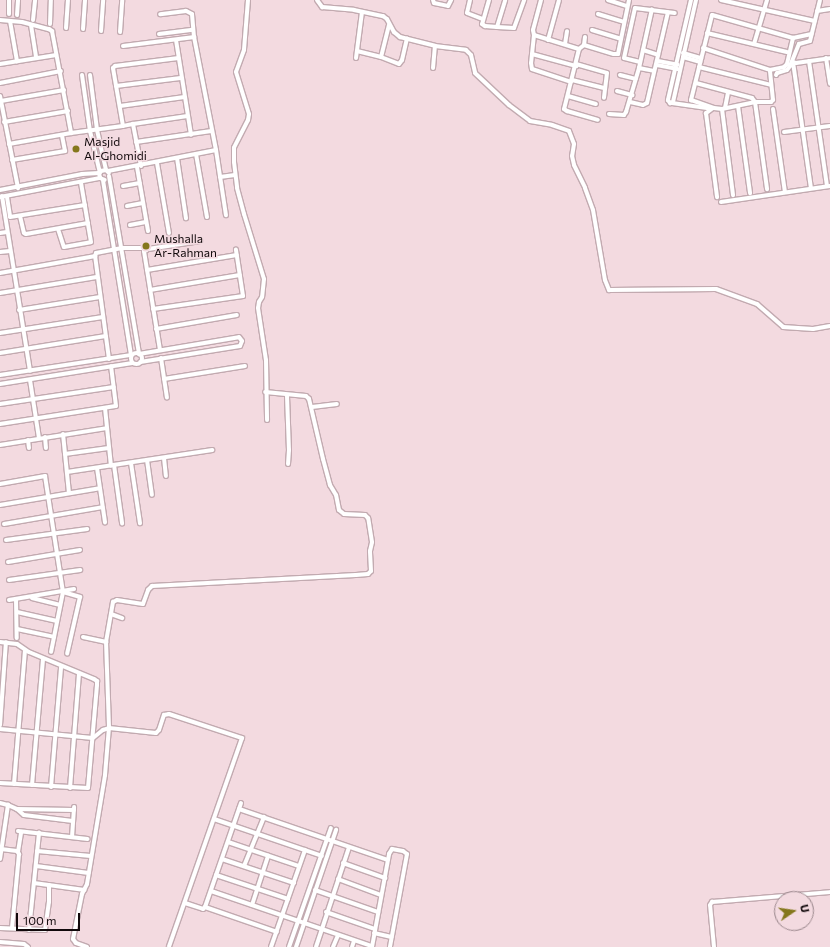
<!DOCTYPE html>
<style>
body{margin:0}
#map{position:relative;width:830px;height:947px;overflow:hidden;background:#f3dae0;font-family:Commissioner,sans-serif}
div>[style]{position:absolute}
.roads{filter:drop-shadow(1px 0 #c2aab0) drop-shadow(-1px 0 #c2aab0) drop-shadow(0 1px #c2aab0) drop-shadow(0 -1px #c2aab0)}
.street>*{height:4px;margin:-2px;padding:0 2px;transform-origin:2px;border-radius:2px;background:#fff}
.street>.ring{margin:-2px;padding:0;box-sizing:content-box;background:none;border:4px solid #fff;border-radius:50%}
.dots>*{width:11px;height:11px;translate:-50% -50%;box-sizing:border-box;border:2px solid #f3dae0;border-radius:50%}
span{translate:-50% -50%;white-space:nowrap;text-align:center;line-height:1.15;-webkit-text-stroke:3px #f3dae0;paint-order:stroke}
.poi-label{font-size:12px;color:#11090b}
.left{translate:0 -50%;text-align:left}
.north{position:absolute;left:774px;top:891px;width:40px;height:40px;box-sizing:border-box;background:#f3dae0;border:1px solid #99868b;border-radius:50%;rotate:77deg;font-size:11px;font-weight:700;line-height:16px;text-align:center;color:#11090b}
.north::after{content:'';display:block;margin:auto;width:14px;height:18px;background:#84771c;clip-path:polygon(50% 0,100% 100%,50% 72%,0 100%)}
.scale{position:absolute;left:16px;top:913px;width:64px;height:18px;box-sizing:border-box;border:2px solid #11090b;border-top:0;padding-left:5px;font-size:12px;line-height:14px;white-space:nowrap;color:#11090b;-webkit-text-stroke:3px #f3dae0;paint-order:stroke}
</style>
<div id="map">
<div class="roads">
<div class="street">
<i style="left:9px;top:0;width:14px;rotate:90deg"></i>
<i style="left:248px;top:0;width:50px;rotate:94.6deg"></i>
<i style="left:244px;top:50px;width:23px;rotate:110deg"></i>
<i style="left:236px;top:72px;width:44px;rotate:72.8deg"></i>
<i style="left:249px;top:114px;width:6px;rotate:99deg"></i>
<i style="left:248px;top:120px;width:31px;rotate:117deg"></i>
<i style="left:234px;top:148px;width:14px;rotate:90deg"></i>
<i style="left:234px;top:162px;width:26px;rotate:83deg"></i>
<i style="left:237px;top:188px;width:27px;rotate:75deg"></i>
<i style="left:244px;top:214px;width:68px;rotate:72.9deg"></i>
<i style="left:264px;top:279px;width:18px;rotate:96deg"></i>
<i style="left:262px;top:297px;width:6px;rotate:121deg"></i>
<i style="left:259px;top:302px;width:6px;rotate:99deg"></i>
<i style="left:258px;top:308px;width:53px;rotate:81.3deg"></i>
<i style="left:266px;top:360px;width:60px;rotate:89deg"></i>
<i style="left:317px;top:0;width:9px;rotate:54deg"></i>
<i style="left:322px;top:7px;width:32px;rotate:5deg"></i>
<i style="left:354px;top:10px;width:30px;rotate:12deg"></i>
<i style="left:383px;top:16px;width:5px;rotate:37deg"></i>
<i style="left:387px;top:19px;width:15px;rotate:62deg"></i>
<i style="left:394px;top:32px;width:8px;rotate:40deg"></i>
<i style="left:400px;top:37px;width:36px;rotate:14deg"></i>
<i style="left:435px;top:46px;width:31px;rotate:7deg"></i>
<i style="left:466px;top:50px;width:7px;rotate:45deg"></i>
<i style="left:471px;top:55px;width:18px;rotate:77deg"></i>
<i style="left:475px;top:73px;width:47px;rotate:43.3deg"></i>
<i style="left:509px;top:105px;width:26px;rotate:37deg"></i>
<i style="left:530px;top:121px;width:22px;rotate:10deg"></i>
<i style="left:552px;top:125px;width:18px;rotate:19deg"></i>
<i style="left:569px;top:131px;width:14px;rotate:69deg"></i>
<i style="left:574px;top:144px;width:12px;rotate:99deg"></i>
<i style="left:572px;top:156px;width:9px;rotate:77deg"></i>
<i style="left:574px;top:165px;width:25px;rotate:64deg"></i>
<i style="left:585px;top:188px;width:23px;rotate:70deg"></i>
<i style="left:593px;top:210px;width:71px;rotate:80.3deg"></i>
<i style="left:605px;top:280px;width:11px;rotate:68deg"></i>
<i style="left:609px;top:290px;width:107px;rotate:-0.5deg"></i>
<i style="left:716px;top:289px;width:44px;rotate:20.1deg"></i>
<i style="left:757px;top:304px;width:35px;rotate:41deg"></i>
<i style="left:783px;top:327px;width:30px;rotate:4deg"></i>
<i style="left:813px;top:329px;width:17px;rotate:-10deg"></i>
<i style="left:433px;top:0;width:3px;rotate:72deg"></i>
<i style="left:434px;top:3px;width:14px;rotate:12deg"></i>
<i style="left:448px;top:6px;width:7px;rotate:-63deg"></i>
<i style="left:470px;top:0;width:13px;rotate:103deg"></i>
<i style="left:467px;top:13px;width:17px;rotate:21deg"></i>
<i style="left:489px;top:0;width:25px;rotate:106deg"></i>
<i style="left:482px;top:24px;width:4px;rotate:34deg"></i>
<i style="left:485px;top:26px;width:12px;rotate:5deg"></i>
<i style="left:497px;top:27px;width:28px;rotate:-73deg"></i>
<i style="left:541px;top:0;width:31px;rotate:105deg"></i>
<i style="left:533px;top:30px;width:5px;rotate:79deg"></i>
<i style="left:534px;top:35px;width:47px;rotate:17.3deg"></i>
<i style="left:608px;top:0;width:20px;rotate:18deg"></i>
<i style="left:691px;top:0;width:103px;rotate:103deg"></i>
<i style="left:668px;top:100px;width:4px;rotate:56deg"></i>
<i style="left:670px;top:103px;width:3px;rotate:-18deg"></i>
<i style="left:673px;top:102px;width:105px;rotate:-77.3deg"></i>
<i style="left:721px;top:0;width:96px;rotate:12.6deg"></i>
<i style="left:817px;top:11px;width:13px;rotate:-9deg"></i>
<i style="left:598px;top:14px;width:27px;rotate:17deg"></i>
<i style="left:17px;top:15px;width:15px;rotate:-86deg"></i>
<i style="left:0;top:20px;width:22px;rotate:5deg"></i>
<i style="left:22px;top:22px;width:28px;rotate:15deg"></i>
<i style="left:49px;top:29px;width:4px;rotate:34deg"></i>
<i style="left:52px;top:31px;width:104px;rotate:79.4deg"></i>
<i style="left:71px;top:133px;width:63px;rotate:169.9deg"></i>
<i style="left:33px;top:20px;width:20px;rotate:-84deg"></i>
<i style="left:10px;top:21px;width:41px;rotate:80.1deg"></i>
<i style="left:50px;top:24px;width:24px;rotate:-88deg"></i>
<i style="left:31px;top:25px;width:33px;rotate:81deg"></i>
<i style="left:497px;top:27px;width:17px;rotate:3deg"></i>
<i style="left:514px;top:28px;width:30px;rotate:-70deg"></i>
<i style="left:66px;top:28px;width:28px;rotate:-86deg"></i>
<i style="left:83px;top:29px;width:29px;rotate:-86deg"></i>
<i style="left:592px;top:30px;width:30px;rotate:17deg"></i>
<i style="left:101px;top:31px;width:31px;rotate:-86deg"></i>
<i style="left:120px;top:32px;width:32px;rotate:-86deg"></i>
<i style="left:707px;top:33px;width:82px;rotate:13.4deg"></i>
<i style="left:159px;top:34px;width:34px;rotate:-7deg"></i>
<i style="left:534px;top:35px;width:28px;rotate:96deg"></i>
<i style="left:531px;top:63px;width:6px;rotate:81deg"></i>
<i style="left:532px;top:69px;width:41px;rotate:18.4deg"></i>
<i style="left:585px;top:37px;width:8px;rotate:97deg"></i>
<i style="left:584px;top:45px;width:6px;rotate:141deg"></i>
<i style="left:579px;top:49px;width:62px;rotate:104deg"></i>
<i style="left:564px;top:109px;width:4px;rotate:34deg"></i>
<i style="left:567px;top:111px;width:32px;rotate:16deg"></i>
<i style="left:793px;top:38px;width:84px;rotate:-164.1deg"></i>
<i style="left:712px;top:15px;width:88px;rotate:103.9deg"></i>
<i style="left:691px;top:100px;width:24px;rotate:19deg"></i>
<i style="left:714px;top:108px;width:8px;rotate:7deg"></i>
<i style="left:722px;top:109px;width:34px;rotate:-12deg"></i>
<i style="left:755px;top:102px;width:16px"></i>
<i style="left:771px;top:102px;width:3px;rotate:-45deg"></i>
<i style="left:773px;top:100px;width:30px;rotate:-96deg"></i>
<i style="left:770px;top:70px;width:14px;rotate:-12deg"></i>
<i style="left:784px;top:67px;width:4px;rotate:-45deg"></i>
<i style="left:787px;top:64px;width:27px;rotate:-77deg"></i>
<i style="left:793px;top:38px;width:19px;rotate:-12deg"></i>
<i style="left:176px;top:40px;width:96px;rotate:81deg"></i>
<i style="left:548px;top:40px;width:41px;rotate:-74.6deg"></i>
<i style="left:565px;top:44px;width:13px;rotate:-81deg"></i>
<i style="left:754px;top:44px;width:46px;rotate:-73.5deg"></i>
<i style="left:584px;top:45px;width:31px;rotate:17deg"></i>
<i style="left:614px;top:54px;width:4px"></i>
<i style="left:618px;top:54px;width:55px;rotate:-78.5deg"></i>
<i style="left:123px;top:46px;width:72px;rotate:-7.2deg"></i>
<i style="left:703px;top:48px;width:71px;rotate:18.2deg"></i>
<i style="left:643px;top:50px;width:16px;rotate:18deg"></i>
<i style="left:357px;top:51px;width:25px;rotate:14deg"></i>
<i style="left:381px;top:57px;width:19px;rotate:21deg"></i>
<i style="left:399px;top:64px;width:5px;rotate:-53deg"></i>
<i style="left:402px;top:60px;width:22px;rotate:-77deg"></i>
<i style="left:683px;top:53px;width:19px;rotate:16deg"></i>
<i style="left:532px;top:54px;width:46px;rotate:15.3deg"></i>
<i style="left:381px;top:57px;width:33px;rotate:-76deg"></i>
<i style="left:683px;top:57px;width:18px;rotate:16deg"></i>
<i style="left:356px;top:58px;width:46px;rotate:-82.6deg"></i>
<i style="left:826px;top:58px;width:26px;rotate:81deg"></i>
<i style="left:658px;top:61px;width:20px;rotate:11deg"></i>
<i style="left:809px;top:61px;width:126px;rotate:81.8deg"></i>
<i style="left:640px;top:62px;width:16px;rotate:-166deg"></i>
<i style="left:624px;top:58px;width:51px;rotate:-77.6deg"></i>
<i style="left:635px;top:8px;width:40px;rotate:7.1deg"></i>
<i style="left:792px;top:62px;width:4px;rotate:14deg"></i>
<i style="left:796px;top:63px;width:34px;rotate:-8deg"></i>
<i style="left:793px;top:62px;width:127px;rotate:81.9deg"></i>
<i style="left:0;top:64px;width:57px;rotate:-9.1deg"></i>
<i style="left:576px;top:64px;width:32px;rotate:16deg"></i>
<i style="left:607px;top:73px;width:25px;rotate:97deg"></i>
<i style="left:657px;top:65px;width:21px;rotate:11deg"></i>
<i style="left:699px;top:67px;width:74px;rotate:14deg"></i>
<i style="left:433px;top:68px;width:22px;rotate:-85deg"></i>
<i style="left:639px;top:68px;width:15px;rotate:11deg"></i>
<i style="left:82px;top:75px;width:57px;rotate:81.9deg"></i>
<i style="left:90px;top:131px;width:43px;rotate:76.6deg"></i>
<i style="left:90px;top:75px;width:55px;rotate:82.7deg"></i>
<i style="left:97px;top:130px;width:41px;rotate:77.3deg"></i>
<i style="left:620px;top:75px;width:16px;rotate:14deg"></i>
<i style="left:776px;top:75px;width:2px;rotate:-63deg"></i>
<i style="left:777px;top:73px;width:10px;rotate:-17deg"></i>
<i style="left:787px;top:70px;width:5px;rotate:-53deg"></i>
<i style="left:790px;top:66px;width:24px;rotate:-68deg"></i>
<i style="left:799px;top:44px;width:11px;rotate:-15deg"></i>
<i style="left:810px;top:41px;width:42px;rotate:-76.3deg"></i>
<i style="left:572px;top:80px;width:34px;rotate:14deg"></i>
<i style="left:0;top:83px;width:62px;rotate:-11.1deg"></i>
<i style="left:696px;top:83px;width:58px;rotate:15deg"></i>
<i style="left:752px;top:98px;width:5px;rotate:53deg"></i>
<i style="left:755px;top:102px;width:88px;rotate:82.1deg"></i>
<i style="left:116px;top:86px;width:65px;rotate:-7deg"></i>
<i style="left:617px;top:91px;width:16px;rotate:15deg"></i>
<i style="left:0;top:96px;width:94px;rotate:78.9deg"></i>
<i style="left:568px;top:96px;width:29px;rotate:16deg"></i>
<i style="left:1px;top:101px;width:64px;rotate:-9.9deg"></i>
<i style="left:630px;top:102px;width:13px;rotate:13deg"></i>
<i style="left:643px;top:105px;width:4px;rotate:-27deg"></i>
<i style="left:647px;top:103px;width:93px;rotate:-77deg"></i>
<i style="left:672px;top:103px;width:37px;rotate:8deg"></i>
<i style="left:120px;top:106px;width:65px;rotate:-8deg"></i>
<i style="left:738px;top:106px;width:88px;rotate:82.1deg"></i>
<i style="left:713px;top:108px;width:9px;rotate:144deg"></i>
<i style="left:706px;top:113px;width:85px;rotate:82.5deg"></i>
<i style="left:725px;top:108px;width:16px;rotate:-79deg"></i>
<i style="left:722px;top:109px;width:87px;rotate:82.7deg"></i>
<i style="left:773px;top:109px;width:84px;rotate:81.8deg"></i>
<i style="left:609px;top:114px;width:15px;rotate:4deg"></i>
<i style="left:624px;top:115px;width:4px;rotate:-56deg"></i>
<i style="left:626px;top:112px;width:46px;rotate:-73.5deg"></i>
<i style="left:639px;top:68px;width:60px;rotate:-77.6deg"></i>
<i style="left:4px;top:122px;width:65px;rotate:-9.8deg"></i>
<i style="left:133px;top:124px;width:55px;rotate:-8.4deg"></i>
<i style="left:784px;top:132px;width:46px;rotate:-7.4deg"></i>
<i style="left:71px;top:133px;width:52px;rotate:-7.7deg"></i>
<i style="left:136px;top:142px;width:76px;rotate:-8.3deg"></i>
<i style="left:216px;top:150px;width:66px;rotate:81.3deg"></i>
<i style="left:196px;top:154px;width:64px;rotate:80.1deg"></i>
<i style="left:177px;top:158px;width:61px;rotate:81.5deg"></i>
<i style="left:12px;top:160px;width:54px;rotate:-9.6deg"></i>
<i style="left:65px;top:151px;width:16px;rotate:-101deg"></i>
<i style="left:157px;top:163px;width:71px;rotate:80.3deg"></i>
<i style="left:141px;top:166px;width:43px;rotate:-100.8deg"></i>
<i style="left:133px;top:124px;width:10px;rotate:169deg"></i>
<i style="left:123px;top:126px;width:59px;rotate:-99.8deg"></i>
<i style="left:113px;top:68px;width:3px;rotate:-45deg"></i>
<i style="left:115px;top:66px;width:64px;rotate:-7.2deg"></i>
<i style="left:137px;top:167px;width:65px;rotate:80.2deg"></i>
<i style="left:108px;top:171px;width:110px;rotate:-11deg"></i>
<i style="left:216px;top:150px;width:115px;rotate:-101deg"></i>
<i style="left:194px;top:37px;width:23px;rotate:-95deg"></i>
<i style="left:192px;top:14px;width:7px;rotate:-153deg"></i>
<i style="left:186px;top:11px;width:26px;rotate:173deg"></i>
<i style="left:109px;top:176px;width:181px;rotate:80.4deg"></i>
<i style="left:139px;top:354px;width:101px;rotate:-9.6deg"></i>
<i style="left:239px;top:337px;width:5px;rotate:53deg"></i>
<i style="left:242px;top:341px;width:5px;rotate:112deg"></i>
<i style="left:240px;top:346px;width:101px;rotate:170.9deg"></i>
<i style="left:220px;top:177px;width:15px;rotate:-8deg"></i>
<i style="left:100px;top:178px;width:5px;rotate:-101deg"></i>
<i style="left:99px;top:173px;width:3px;rotate:-45deg"></i>
<i style="left:101px;top:171px;width:5px;rotate:-11deg"></i>
<i style="left:106px;top:170px;width:4px;rotate:45deg"></i>
<i style="left:123px;top:186px;width:17px;rotate:-10deg"></i>
<i style="left:0;top:190px;width:84px;rotate:-11deg"></i>
<i style="left:82px;top:174px;width:17px;rotate:-3deg"></i>
<i style="left:2px;top:196px;width:177px;rotate:80.9deg"></i>
<i style="left:0;top:197px;width:102px;rotate:-10.8deg"></i>
<i style="left:100px;top:178px;width:5px;rotate:22deg"></i>
<i style="left:7px;top:197px;width:20px;rotate:81deg"></i>
<i style="left:10px;top:217px;width:76px;rotate:-9.1deg"></i>
<i style="left:721px;top:202px;width:110px;rotate:-8.4deg"></i>
<i style="left:127px;top:206px;width:16px;rotate:-11deg"></i>
<i style="left:20px;top:216px;width:17px;rotate:77deg"></i>
<i style="left:24px;top:233px;width:2px;rotate:27deg"></i>
<i style="left:26px;top:234px;width:63px;rotate:-10.1deg"></i>
<i style="left:130px;top:225px;width:16px;rotate:-11deg"></i>
<i style="left:58px;top:229px;width:19px;rotate:72deg"></i>
<i style="left:64px;top:247px;width:27px;rotate:-10deg"></i>
<i style="left:91px;top:242px;width:60px;rotate:-99.6deg"></i>
<i style="left:0;top:233px;width:7px;rotate:-8deg"></i>
<i style="left:0;top:252px;width:10px;rotate:-6deg"></i>
<i style="left:147px;top:270px;width:91px;rotate:-9.5deg"></i>
<i style="left:0;top:273px;width:97px;rotate:-10.1deg"></i>
<i style="left:150px;top:290px;width:91px;rotate:-9.5deg"></i>
<i style="left:0;top:293px;width:98px;rotate:-9.4deg"></i>
<i style="left:153px;top:309px;width:91px;rotate:-8.2deg"></i>
<i style="left:243px;top:296px;width:47px;rotate:-98.7deg"></i>
<i style="left:19px;top:310px;width:82px;rotate:-9.1deg"></i>
<i style="left:156px;top:329px;width:82px;rotate:-9.8deg"></i>
<i style="left:0;top:333px;width:104px;rotate:-8.8deg"></i>
<i style="left:160px;top:350px;width:100px;rotate:-99.2deg"></i>
<i style="left:144px;top:251px;width:4px;rotate:-27deg"></i>
<i style="left:148px;top:249px;width:53px;rotate:-8.7deg"></i>
<i class="ring" style="left:130.5px;top:352.5px;width:7px;height:7px"></i>
<i style="left:0;top:353px;width:107px;rotate:-9.1deg"></i>
<i style="left:161px;top:358px;width:40px;rotate:81.5deg"></i>
<i style="left:109px;top:359px;width:104px;rotate:-97.7deg"></i>
<i style="left:95px;top:256px;width:3px;rotate:-72deg"></i>
<i style="left:96px;top:253px;width:25px;rotate:-11deg"></i>
<i style="left:121px;top:248px;width:22px"></i>
<i style="left:143px;top:248px;width:4px;rotate:34deg"></i>
<i style="left:0;top:375px;width:133px;rotate:-8.7deg"></i>
<i style="left:131px;top:355px;width:177px;rotate:-99.1deg"></i>
<i style="left:164px;top:379px;width:82px;rotate:-9.1deg"></i>
<i style="left:30px;top:380px;width:59px;rotate:81.2deg"></i>
<i style="left:0;top:384px;width:134px;rotate:-9deg"></i>
<i style="left:287px;top:396px;width:54px;rotate:87.9deg"></i>
<i style="left:289px;top:450px;width:14px;rotate:94deg"></i>
<i style="left:0;top:404px;width:115px;rotate:-8.5deg"></i>
<i style="left:312px;top:407px;width:25px;rotate:-7deg"></i>
<i style="left:105px;top:408px;width:58px;rotate:84.1deg"></i>
<i style="left:0;top:424px;width:117px;rotate:-8.8deg"></i>
<i style="left:116px;top:406px;width:40px;rotate:-97.1deg"></i>
<i style="left:63px;top:434px;width:59px;rotate:84.2deg"></i>
<i style="left:45px;top:437px;width:11px;rotate:85deg"></i>
<i style="left:28px;top:440px;width:8px;rotate:83deg"></i>
<i style="left:0;top:445px;width:108px;rotate:-9deg"></i>
<i style="left:65px;top:454px;width:44px;rotate:-7.8deg"></i>
<i style="left:164px;top:458px;width:18px;rotate:84deg"></i>
<i style="left:147px;top:460px;width:35px;rotate:82deg"></i>
<i style="left:131px;top:463px;width:61px;rotate:81.5deg"></i>
<i style="left:114px;top:465px;width:59px;rotate:82.1deg"></i>
<i style="left:97px;top:468px;width:55px;rotate:81.6deg"></i>
<i style="left:67px;top:472px;width:147px;rotate:-8.6deg"></i>
<i style="left:0;top:484px;width:46px;rotate:-10.1deg"></i>
<i style="left:45px;top:476px;width:117px;rotate:81.2deg"></i>
<i style="left:63px;top:592px;width:61px;rotate:101.3deg"></i>
<i style="left:0;top:505px;width:101px;rotate:-9.6deg"></i>
<i style="left:4px;top:524px;width:100px;rotate:-9.7deg"></i>
<i style="left:6px;top:540px;width:82px;rotate:-7.7deg"></i>
<i style="left:8px;top:562px;width:73px;rotate:-9.5deg"></i>
<i style="left:9px;top:580px;width:72px;rotate:-8deg"></i>
<i style="left:63px;top:592px;width:18px;rotate:16deg"></i>
<i style="left:80px;top:597px;width:58px;rotate:102.8deg"></i>
<i style="left:32px;top:598px;width:29px;rotate:14deg"></i>
<i style="left:16px;top:599px;width:39px;rotate:89deg"></i>
<i style="left:9px;top:600px;width:66px;rotate:-9.6deg"></i>
<i style="left:17px;top:612px;width:41px;rotate:12.7deg"></i>
<i style="left:111px;top:614px;width:12px;rotate:20deg"></i>
<i style="left:17px;top:629px;width:38px;rotate:12deg"></i>
<i style="left:83px;top:637px;width:24px;rotate:12deg"></i>
<i style="left:0;top:642px;width:17px;rotate:7deg"></i>
<i style="left:17px;top:644px;width:14px;rotate:34deg"></i>
<i style="left:29px;top:652px;width:70px;rotate:22.6deg"></i>
<i style="left:94px;top:679px;width:4px;rotate:34deg"></i>
<i style="left:97px;top:681px;width:4px;rotate:90deg"></i>
<i style="left:97px;top:685px;width:103px;rotate:95deg"></i>
<i style="left:88px;top:788px;width:88px;rotate:-176.7deg"></i>
<i style="left:0;top:725px;width:83px;rotate:-85.9deg"></i>
<i style="left:0;top:729px;width:93px;rotate:5.5deg"></i>
<i style="left:93px;top:738px;width:13px;rotate:-39deg"></i>
<i style="left:103px;top:730px;width:6px;rotate:-18deg"></i>
<i style="left:109px;top:728px;width:47px;rotate:6.1deg"></i>
<i style="left:156px;top:733px;width:4px;rotate:-45deg"></i>
<i style="left:159px;top:730px;width:16px;rotate:-72deg"></i>
<i style="left:164px;top:715px;width:5px;rotate:-11deg"></i>
<i style="left:169px;top:714px;width:77px;rotate:18.2deg"></i>
<i style="left:242px;top:738px;width:221px;rotate:109.3deg"></i>
<i style="left:14px;top:784px;width:133px;rotate:-85.3deg"></i>
<i style="left:32px;top:785px;width:127px;rotate:-85deg"></i>
<i style="left:51px;top:787px;width:120px;rotate:-85.2deg"></i>
<i style="left:70px;top:788px;width:115px;rotate:-85.5deg"></i>
<i style="left:0;top:803px;width:8px;rotate:14deg"></i>
<i style="left:17px;top:809px;width:9px;rotate:41deg"></i>
<i style="left:24px;top:815px;width:49px;rotate:7deg"></i>
<i style="left:239px;top:809px;width:157px;rotate:18.9deg"></i>
<i style="left:214px;top:819px;width:114px;rotate:18.9deg"></i>
<i style="left:18px;top:831px;width:70px;rotate:6.5deg"></i>
<i style="left:72px;top:837px;width:30px;rotate:-86deg"></i>
<i style="left:228px;top:842px;width:75px;rotate:18.7deg"></i>
<i style="left:1px;top:849px;width:16px;rotate:7deg"></i>
<i style="left:17px;top:851px;width:4px;rotate:56deg"></i>
<i style="left:19px;top:854px;width:74px;rotate:95.4deg"></i>
<i style="left:37px;top:851px;width:54px;rotate:5.3deg"></i>
<i style="left:18px;top:852px;width:20px;rotate:-81deg"></i>
<i style="left:0;top:859px;width:55px;rotate:-81.6deg"></i>
<i style="left:8px;top:805px;width:10px;rotate:24deg"></i>
<i style="left:17px;top:809px;width:57px;rotate:1deg"></i>
<i style="left:222px;top:859px;width:76px;rotate:18.4deg"></i>
<i style="left:343px;top:863px;width:45px;rotate:19.7deg"></i>
<i style="left:36px;top:866px;width:53px;rotate:7.5deg"></i>
<i style="left:244px;top:866px;width:53px;rotate:-67.8deg"></i>
<i style="left:216px;top:875px;width:76px;rotate:18.4deg"></i>
<i style="left:338px;top:879px;width:46px;rotate:20.4deg"></i>
<i style="left:34px;top:883px;width:51px;rotate:7.8deg"></i>
<i style="left:315px;top:890px;width:67px;rotate:19.2deg"></i>
<i style="left:211px;top:891px;width:170px;rotate:18.9deg"></i>
<i style="left:185px;top:903px;width:19px;rotate:18deg"></i>
<i style="left:203px;top:909px;width:3px;rotate:-45deg"></i>
<i style="left:205px;top:907px;width:110px;rotate:-70.9deg"></i>
<i style="left:252px;top:905px;width:52px;rotate:-71.9deg"></i>
<i style="left:205px;top:907px;width:76px;rotate:19.1deg"></i>
<i style="left:326px;top:912px;width:52px;rotate:19.1deg"></i>
<i style="left:0;top:928px;width:45px;rotate:2.5deg"></i>
<i style="left:45px;top:930px;width:28px;rotate:-82deg"></i>
<i style="left:49px;top:902px;width:17px;rotate:-90deg"></i>
<i style="left:29px;top:930px;width:98px;rotate:-84.1deg"></i>
<i style="left:374px;top:933px;width:18px;rotate:13deg"></i>
<i style="left:0;top:942px;width:24px;rotate:5deg"></i>
<i style="left:24px;top:944px;width:5px;rotate:37deg"></i>
<i style="left:87px;top:947px;width:12px;rotate:-160deg"></i>
<i style="left:76px;top:943px;width:5px;rotate:-127deg"></i>
<i style="left:73px;top:939px;width:46px;rotate:-78.7deg"></i>
<i style="left:82px;top:894px;width:11px;rotate:-63deg"></i>
<i style="left:87px;top:884px;width:110px;rotate:-80.6deg"></i>
<i style="left:105px;top:775px;width:48px;rotate:-85.2deg"></i>
<i style="left:109px;top:727px;width:85px;rotate:-92deg"></i>
<i style="left:106px;top:642px;width:41px;rotate:-80.1deg"></i>
<i style="left:113px;top:602px;width:4px;rotate:-27deg"></i>
<i style="left:117px;top:600px;width:26px;rotate:9deg"></i>
<i style="left:143px;top:604px;width:15px;rotate:-70deg"></i>
<i style="left:148px;top:590px;width:6px;rotate:-45deg"></i>
<i style="left:152px;top:586px;width:204px;rotate:-3.1deg"></i>
<i style="left:356px;top:575px;width:12px;rotate:-5deg"></i>
<i style="left:368px;top:574px;width:4px;rotate:-45deg"></i>
<i style="left:371px;top:571px;width:20px;rotate:-93deg"></i>
<i style="left:370px;top:551px;width:9px;rotate:-77deg"></i>
<i style="left:372px;top:542px;width:24px;rotate:-99deg"></i>
<i style="left:368px;top:518px;width:4px;rotate:-135deg"></i>
<i style="left:365px;top:515px;width:21px;rotate:-177deg"></i>
<i style="left:344px;top:514px;width:6px;rotate:-141deg"></i>
<i style="left:339px;top:510px;width:15px;rotate:-101deg"></i>
<i style="left:336px;top:495px;width:12px;rotate:-121deg"></i>
<i style="left:330px;top:485px;width:27px;rotate:-105deg"></i>
<i style="left:323px;top:459px;width:62px;rotate:-103.1deg"></i>
<i style="left:309px;top:399px;width:4px;rotate:-135deg"></i>
<i style="left:306px;top:396px;width:41px;rotate:-174.4deg"></i>
<i style="left:271px;top:947px;width:103px;rotate:-70.7deg"></i>
<i style="left:289px;top:947px;width:126px;rotate:-70.6deg"></i>
<i style="left:296px;top:947px;width:124px;rotate:-71.1deg"></i>
<i style="left:316px;top:947px;width:105px;rotate:-71.7deg"></i>
<i style="left:333px;top:947px;width:13px;rotate:-67deg"></i>
<i style="left:352px;top:947px;width:6px;rotate:-72deg"></i>
<i style="left:372px;top:947px;width:95px;rotate:-79.6deg"></i>
<i style="left:389px;top:854px;width:6px;rotate:-59deg"></i>
<i style="left:392px;top:849px;width:11px;rotate:10deg"></i>
<i style="left:403px;top:851px;width:5px;rotate:37deg"></i>
<i style="left:407px;top:854px;width:95px;rotate:100.4deg"></i>
<i style="left:714px;top:947px;width:42px;rotate:-95.4deg"></i>
<i style="left:710px;top:905px;width:4px;rotate:-56deg"></i>
<i style="left:712px;top:902px;width:118px;rotate:-4.8deg"></i>
</div>
</div>
<div class="dots">
<i style="left:76px;top:149px;background:#84771c"></i>
<i style="left:146px;top:246px;background:#84771c"></i>
</div>
<div class="poi-label">
<span class="left" style="left:84px;top:149px">Masjid<br>Al-Ghomidi</span>
<span class="left" style="left:154px;top:246px">Mushalla<br>Ar-Rahman</span>
</div>
<div class="north">U</div>
<div class="scale">100 m</div>
</div>
